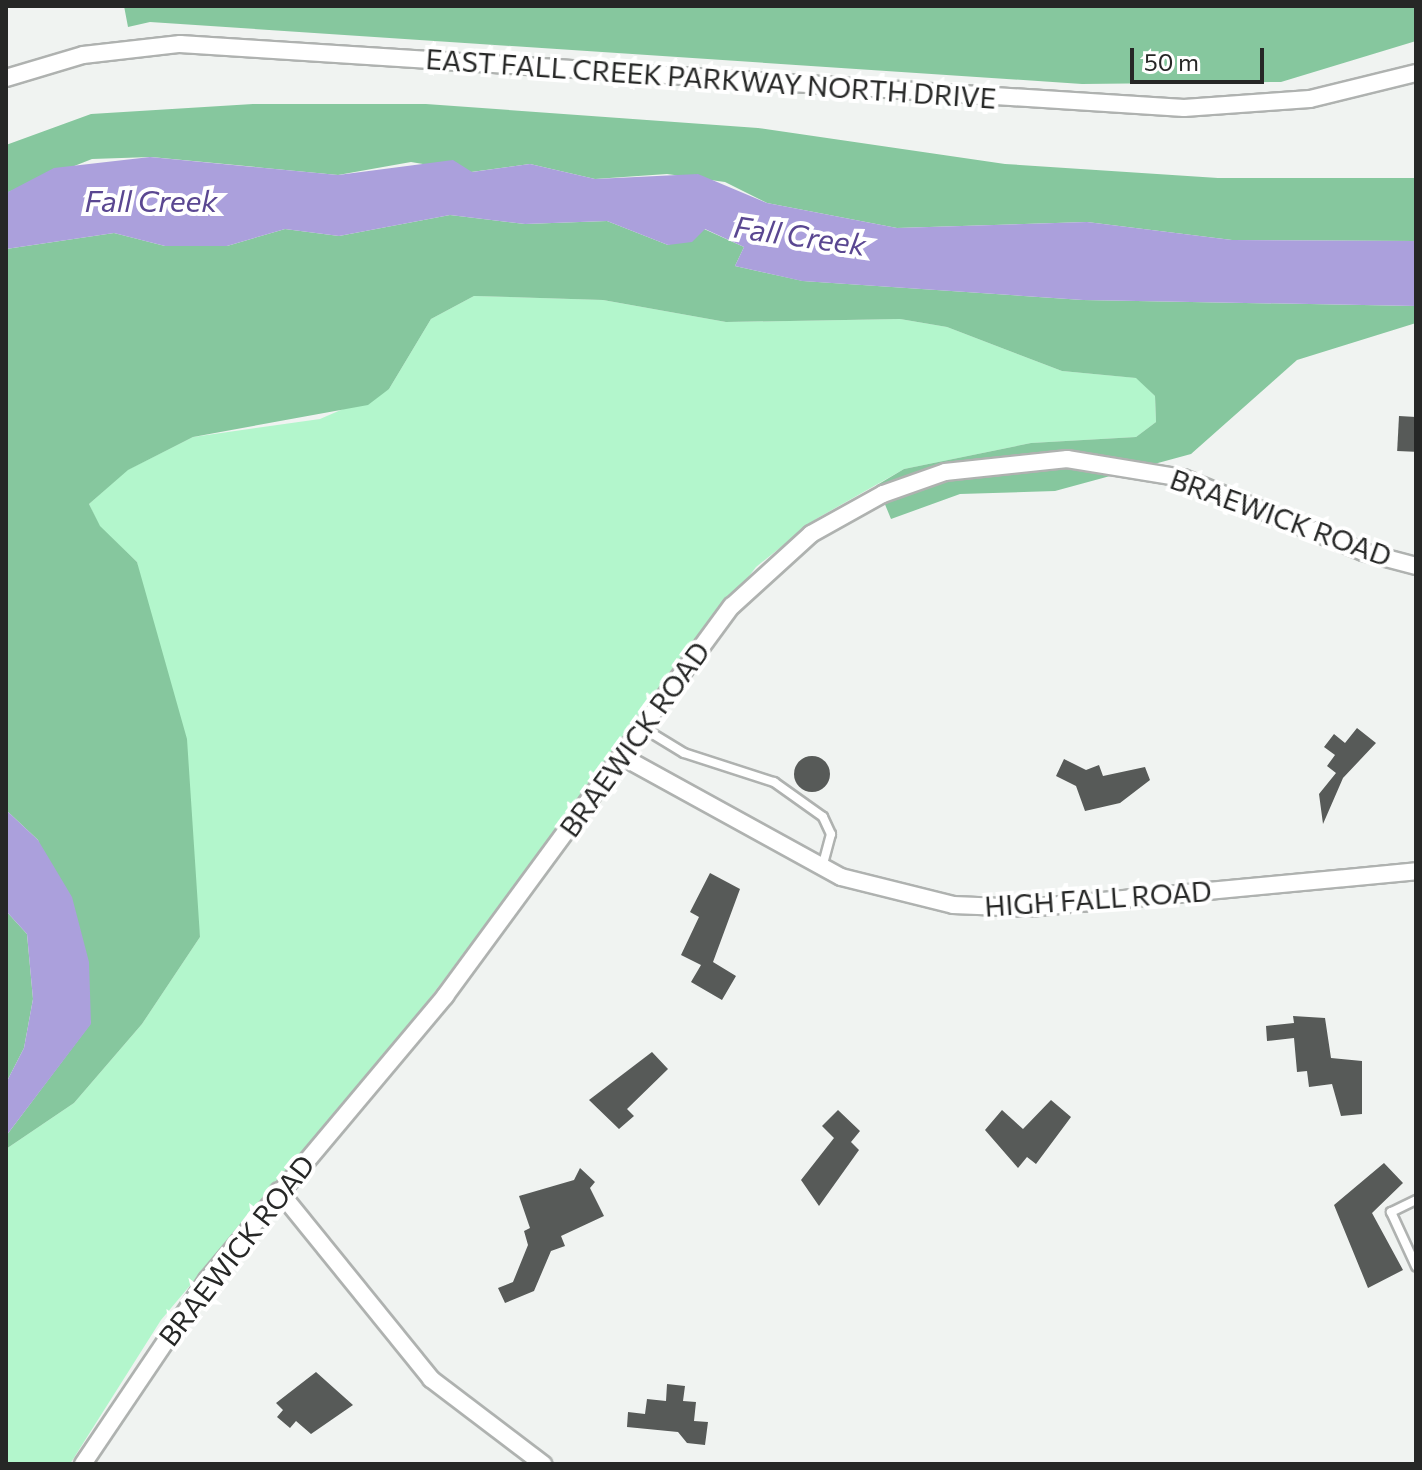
<!DOCTYPE html>
<style>
body{margin:0}
#map{position:relative;width:1422px;height:1470px;overflow:hidden;background:#f0f3f1;font-family:Commissioner,sans-serif}
div>[style]{position:absolute}
.green>*{inset:0;background:#b3f6cc}
.forest>*{inset:0;background:#86c79e}
.water>*{inset:0;background:#aba0dc}
.building>*{inset:0;background:#575a58;transform-origin:0 0}
.round{border-radius:50%}
.roads{filter:drop-shadow(2px 0 #afb2b0) drop-shadow(-2px 0 #afb2b0) drop-shadow(0 2px #afb2b0) drop-shadow(0 -2px #afb2b0)}
.lane>*{height:8px;margin:-4px;padding:0 4px;transform-origin:4px;border-radius:4px;background:#fff}
.street>*{height:16px;margin:-8px;padding:0 8px;transform-origin:8px;border-radius:8px;background:#fff}
span{translate:-50% -50%;white-space:nowrap;text-align:center;line-height:1.15;-webkit-text-stroke:8px #fff;paint-order:stroke}
.street-label{font-size:28px;color:#262726}
.water-label{font-size:30px;color:#5a4791;font-style:italic}
.frame{position:absolute;inset:0;border:8px solid #262726;pointer-events:none}
.scale{position:absolute;left:1130px;top:48px;width:134px;height:36px;box-sizing:border-box;border:4px solid #262726;border-top:0;padding-left:10px;font-size:24px;line-height:28px;white-space:nowrap;color:#262726;-webkit-text-stroke:6px #fff;paint-order:stroke}
</style>
<div id="map">
<div class="green">
<i style="clip-path:polygon(474px 296px,603px 300px,726px 322px,900px 319px,947px 327px,1062px 371px,1137px 378px,1155px 396px,1156px 422px,1136px 437px,1031px 443px,904px 469px,816px 519px,756px 567px,411px 1023px,161px 1320px,70px 1464px,6px 1464px,6px 1149px,74px 1103px,142px 1024px,200px 937px,137px 562px,99px 526px,89px 504px,127px 470px,193px 437px,320px 419px,389px 389px,431px 319px)"></i>
</div>
<div class="forest">
<i style="clip-path:polygon(124px 6px,1416px 6px,1416px 41px,1281px 82px,1082px 84px,150px 22px,128px 27px)"></i>
<i style="clip-path:polygon(253px 104px,426px 104px,758px 128px,1005px 164px,1218px 178px,1416px 178px,1416px 241px,1232px 240px,1087px 222px,897px 228px,767px 203px,725px 182px,667px 174px,595px 179px,530px 164px,471px 172px,411px 162px,338px 175px,151px 157px,92px 159px,6px 193px,6px 145px,91px 114px)"></i>
<i style="clip-path:polygon(450px 215px,525px 224px,607px 221px,668px 245px,704px 229px,744px 247px,735px 266px,803px 281px,1083px 300px,1416px 306px,1416px 323px,1297px 360px,1191px 454px,1055px 491px,960px 494px,891px 519px,877px 485px,904px 469px,1031px 443px,1136px 437px,1156px 422px,1155px 396px,1136px 378px,1062px 371px,947px 327px,900px 319px,726px 322px,603px 300px,474px 296px,431px 319px,389px 389px,368px 405px,193px 437px,128px 470px,89px 504px,100px 526px,137px 562px,187px 739px,200px 937px,142px 1024px,74px 1103px,6px 1149px,6px 1136px,91px 1023px,38px 840px,6px 810px,6px 249px,114px 233px,165px 246px,227px 246px,285px 229px,339px 236px)"></i>
<i style="clip-path:polygon(6px 911px,27px 934px,33px 999px,24px 1048px,6px 1083px)"></i>
</div>
<div class="water">
<i style="clip-path:polygon(150px 157px,338px 175px,453px 160px,472px 172px,530px 164px,595px 179px,698px 174px,767px 203px,897px 228px,1087px 222px,1232px 240px,1416px 241px,1416px 306px,1083px 300px,802px 281px,735px 266px,744px 247px,705px 229px,692px 242px,668px 245px,607px 221px,525px 224px,450px 215px,339px 236px,285px 229px,227px 246px,165px 246px,114px 233px,6px 249px,6px 193px,54px 168px)"></i>
<i style="clip-path:polygon(6px 810px,38px 840px,72px 897px,89px 962px,91px 1024px,6px 1136px,6px 1083px,24px 1048px,33px 999px,27px 934px,6px 911px)"></i>
</div>
<div class="building">
<i style="left:1399px;top:416px;width:17px;height:35px;rotate:3deg"></i>
<i style="clip-path:polygon(1357px 728px,1376px 743px,1343px 778px,1323px 824px,1319px 794px,1336px 773px,1327px 766px,1335px 755px,1324px 747px,1334px 734px,1345px 743px)"></i>
<i class="round" style="left:794px;top:756px;width:36px;height:36px"></i>
<i style="clip-path:polygon(1064px 759px,1086px 770px,1099px 765px,1103px 776px,1145px 767px,1150px 780px,1120px 803px,1085px 811px,1076px 786px,1056px 776px)"></i>
<i style="clip-path:polygon(710px 873px,740px 889px,713px 962px,736px 976px,722px 1000px,691px 982px,701px 965px,681px 955px,699px 917px,690px 912px)"></i>
<i style="clip-path:polygon(1293px 1016px,1325px 1018px,1331px 1058px,1362px 1061px,1362px 1114px,1341px 1116px,1332px 1084px,1309px 1087px,1307px 1071px,1297px 1072px,1294px 1038px,1267px 1041px,1266px 1026px,1294px 1023px)"></i>
<i style="clip-path:polygon(652px 1052px,668px 1069px,627px 1109px,634px 1116px,619px 1129px,589px 1100px)"></i>
<i style="clip-path:polygon(1051px 1100px,1071px 1117px,1036px 1164px,1027px 1157px,1018px 1168px,985px 1130px,1002px 1110px,1023px 1129px)"></i>
<i style="clip-path:polygon(838px 1110px,860px 1131px,851px 1142px,859px 1150px,819px 1206px,801px 1180px,834px 1138px,822px 1126px)"></i>
<i style="clip-path:polygon(1384px 1163px,1403px 1183px,1372px 1213px,1403px 1270px,1368px 1288px,1334px 1205px)"></i>
<i style="clip-path:polygon(580px 1168px,595px 1182px,590px 1188px,604px 1216px,561px 1236px,565px 1246px,551px 1251px,534px 1291px,505px 1303px,498px 1288px,513px 1282px,528px 1245px,524px 1231px,530px 1228px,519px 1196px,574px 1180px)"></i>
<i style="clip-path:polygon(316px 1372px,353px 1405px,311px 1434px,296px 1421px,290px 1428px,277px 1417px,283px 1410px,276px 1403px)"></i>
<i style="clip-path:polygon(667px 1384px,685px 1386px,683px 1401px,696px 1402px,694px 1421px,708px 1422px,705px 1445px,687px 1443px,678px 1432px,627px 1427px,628px 1412px,645px 1414px,647px 1399px,666px 1401px)"></i>
</div>
<div class="roads">
<div class="lane">
<i style="left:643px;top:728px;width:48px;rotate:31.4deg"></i>
<i style="left:684px;top:753px;width:95px;rotate:17.9deg"></i>
<i style="left:774px;top:782px;width:60px;rotate:35.5deg"></i>
<i style="left:823px;top:817px;width:19px;rotate:65deg"></i>
<i style="left:831px;top:834px;width:34px;rotate:105deg"></i>
<i style="left:1416px;top:1200px;width:28px;rotate:154deg"></i>
<i style="left:1391px;top:1212px;width:60px;rotate:65.2deg"></i>
</div>
<div class="street">
<i style="left:6px;top:78px;width:80px;rotate:-16.6deg"></i>
<i style="left:83px;top:55px;width:98px;rotate:-6.5deg"></i>
<i style="left:180px;top:44px;width:1006px;rotate:3.65deg"></i>
<i style="left:1184px;top:108px;width:126px;rotate:-4.1deg"></i>
<i style="left:1310px;top:99px;width:109px;rotate:-13.8deg"></i>
<i style="left:621px;top:756px;width:251px;rotate:28.8deg"></i>
<i style="left:841px;top:877px;width:115px;rotate:14deg"></i>
<i style="left:953px;top:905px;width:75px;rotate:2.3deg"></i>
<i style="left:1028px;top:908px;width:390px;rotate:-5.4deg"></i>
<i style="left:279px;top:1191px;width:242px;rotate:51deg"></i>
<i style="left:431px;top:1379px;width:141px;rotate:37.2deg"></i>
<i style="left:83px;top:1464px;width:222px;rotate:-56deg"></i>
<i style="left:207px;top:1280px;width:371px;rotate:-50deg"></i>
<i style="left:445px;top:996px;width:484px;rotate:-53.7deg"></i>
<i style="left:732px;top:606px;width:107px;rotate:-42.3deg"></i>
<i style="left:811px;top:534px;width:82px;rotate:-29.1deg"></i>
<i style="left:883px;top:494px;width:66px;rotate:-19.5deg"></i>
<i style="left:945px;top:472px;width:123px;rotate:-6.1deg"></i>
<i style="left:1067px;top:459px;width:118px;rotate:9.3deg"></i>
<i style="left:1183px;top:478px;width:195px;rotate:22.3deg"></i>
<i style="left:1363px;top:552px;width:55px;rotate:14.8deg"></i>
</div>
</div>
<div class="street-label">
<span style="left:711px;top:78px;rotate:4deg">EAST FALL CREEK PARKWAY NORTH DRIVE</span>
<span style="left:1281px;top:517px;rotate:20deg">BRAEWICK ROAD</span>
<span style="left:634px;top:739px;rotate:-54deg">BRAEWICK ROAD</span>
<span style="left:1098px;top:898px;rotate:-4deg">HIGH FALL ROAD</span>
<span style="left:236px;top:1250px;rotate:-52deg">BRAEWICK ROAD</span>
</div>
<div class="water-label">
<span style="left:151px;top:200px">Fall Creek</span>
<span style="left:800px;top:235px;rotate:8deg">Fall Creek</span>
</div>
<div class="frame"></div>
<div class="scale">50 m</div>
</div>
